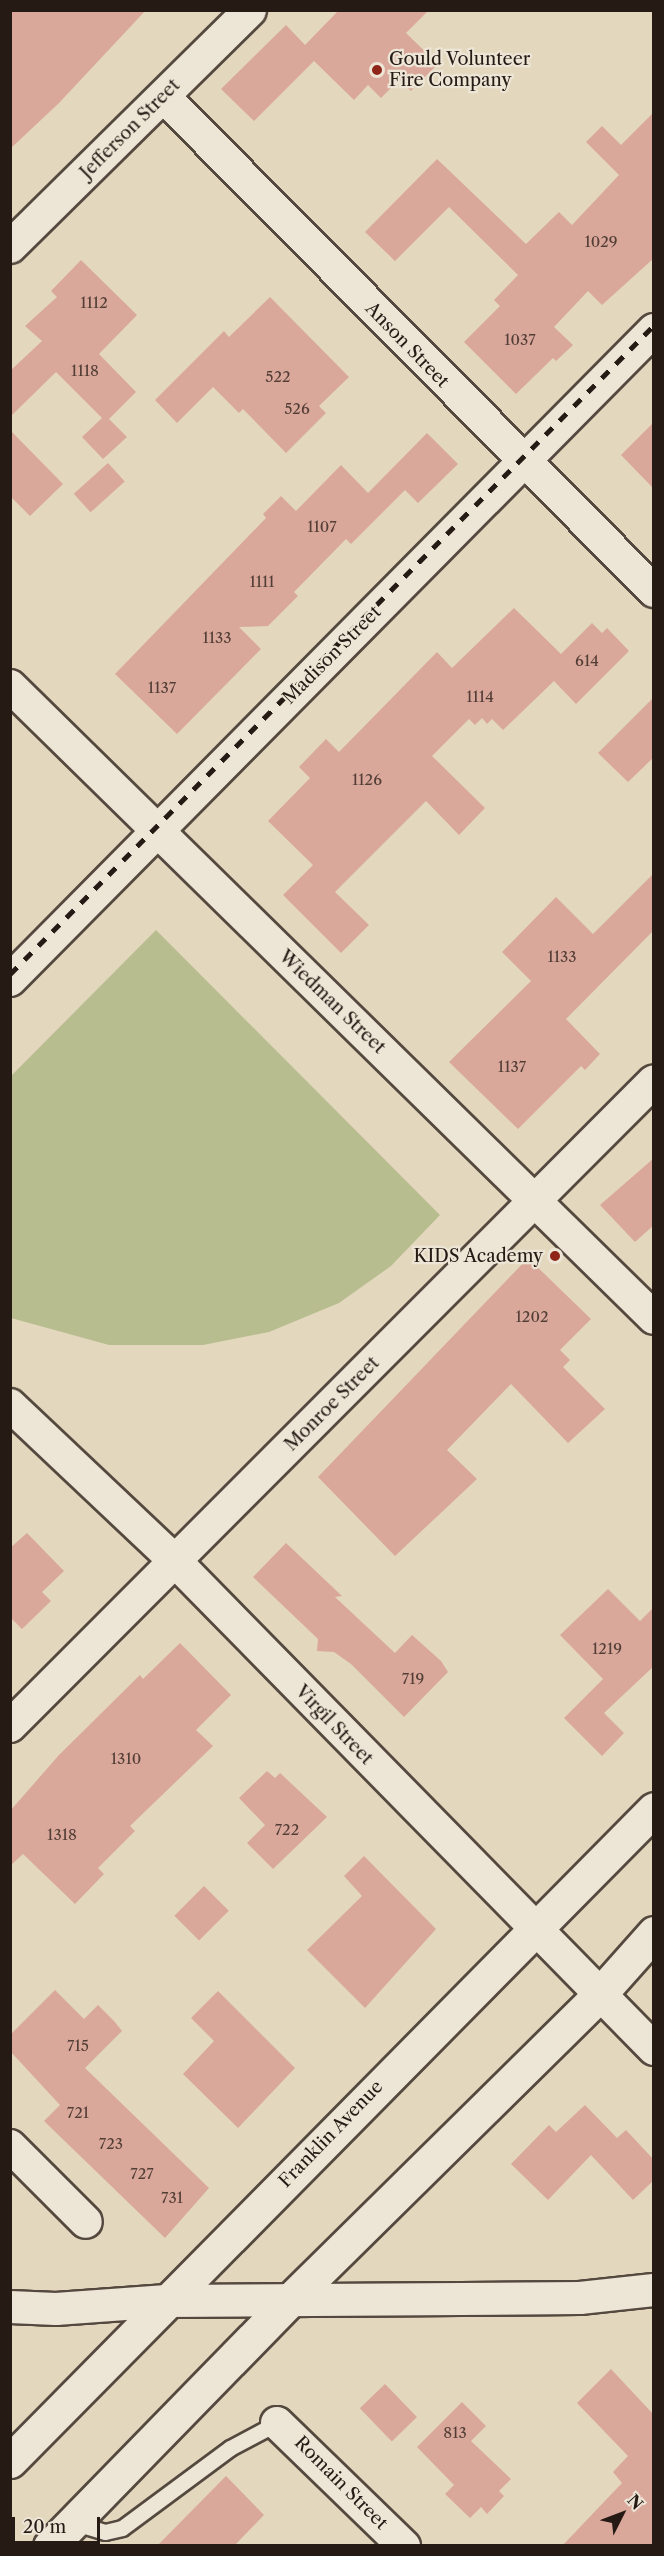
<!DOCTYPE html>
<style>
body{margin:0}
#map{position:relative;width:664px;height:2556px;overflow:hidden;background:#e3d7be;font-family:"Libre Caslon Text",serif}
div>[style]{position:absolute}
.green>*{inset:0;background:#b8bd8f}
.building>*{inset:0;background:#daa89b;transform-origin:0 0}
.roads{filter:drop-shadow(2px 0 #55493f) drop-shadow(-2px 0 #55493f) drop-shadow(0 2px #55493f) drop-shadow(0 -2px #55493f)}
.service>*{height:15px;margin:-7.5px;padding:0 7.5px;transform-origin:7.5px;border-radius:7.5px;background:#ede5d5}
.minor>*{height:32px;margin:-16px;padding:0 16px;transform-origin:16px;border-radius:16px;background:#ede5d5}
.secondary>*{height:33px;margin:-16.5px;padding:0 16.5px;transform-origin:16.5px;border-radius:16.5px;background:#ede5d5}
.rail>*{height:4.5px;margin-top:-2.25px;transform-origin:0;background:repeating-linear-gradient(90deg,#261a15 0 10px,transparent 0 20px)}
.dots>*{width:16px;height:16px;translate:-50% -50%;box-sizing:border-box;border:3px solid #ede5d5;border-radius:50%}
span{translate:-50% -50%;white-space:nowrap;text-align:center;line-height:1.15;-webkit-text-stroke:4.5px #ede5d5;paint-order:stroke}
.number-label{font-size:15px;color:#533e36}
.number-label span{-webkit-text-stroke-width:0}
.poi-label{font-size:18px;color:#261a15}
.left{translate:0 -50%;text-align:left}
.right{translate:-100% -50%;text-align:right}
.street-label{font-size:18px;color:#261a15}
.frame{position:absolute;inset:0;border:12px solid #261a15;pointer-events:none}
.north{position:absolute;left:592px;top:2484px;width:60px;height:60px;-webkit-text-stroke:4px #ede5d5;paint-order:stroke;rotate:48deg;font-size:16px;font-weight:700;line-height:24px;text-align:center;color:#261a15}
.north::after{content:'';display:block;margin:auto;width:21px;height:27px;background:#261a15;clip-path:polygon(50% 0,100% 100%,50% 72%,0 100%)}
.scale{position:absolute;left:12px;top:2517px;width:88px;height:27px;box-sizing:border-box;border:3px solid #261a15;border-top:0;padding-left:8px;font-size:18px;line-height:21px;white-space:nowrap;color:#261a15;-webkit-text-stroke:4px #ede5d5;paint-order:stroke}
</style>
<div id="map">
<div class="green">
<i style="clip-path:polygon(156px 930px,440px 1215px,391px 1266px,339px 1303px,269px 1332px,203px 1345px,109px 1345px,11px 1318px,11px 1076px)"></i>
</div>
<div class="building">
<i style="clip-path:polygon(10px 10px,146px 10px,59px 103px,10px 149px)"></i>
<i style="clip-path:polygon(339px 10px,429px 10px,406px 33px,438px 64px,411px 91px,399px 80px,381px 98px,368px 85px,354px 100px,314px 61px,254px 121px,221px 89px,286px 25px,305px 45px)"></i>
<i style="clip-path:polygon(654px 112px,654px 258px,602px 305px,588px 291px,554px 327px,573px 345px,556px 361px,553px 358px,516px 394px,464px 342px,500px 306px,494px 300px,518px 275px,449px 207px,395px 261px,365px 232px,437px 159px,526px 244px,559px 212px,572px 225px,619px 175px,586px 142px,602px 126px,621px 145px)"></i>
<i style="clip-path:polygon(81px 260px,137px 315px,99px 354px,136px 392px,109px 419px,127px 437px,103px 459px,82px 437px,102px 418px,56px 372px,10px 417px,10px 371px,42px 341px,25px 326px,57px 297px,51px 291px)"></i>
<i style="clip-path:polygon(270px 297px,349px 377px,319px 406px,326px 413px,286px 453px,243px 409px,239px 413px,213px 387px,177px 423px,155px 400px,224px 331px,229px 337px)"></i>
<i style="clip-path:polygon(654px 422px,654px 489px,621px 455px)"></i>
<i style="clip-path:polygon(10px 430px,63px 484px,30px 516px,10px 496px)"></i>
<i style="clip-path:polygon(427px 433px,458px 464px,418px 503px,405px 490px,351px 544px,346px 539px,294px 592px,298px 596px,268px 626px,239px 627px,261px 649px,177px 734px,115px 674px,266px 518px,263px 514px,281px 496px,296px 511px,341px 465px,368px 493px)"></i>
<i style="left:108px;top:463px;width:25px;height:46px;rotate:48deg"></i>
<i style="clip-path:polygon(514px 608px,561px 654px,592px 623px,602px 633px,607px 628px,629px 651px,576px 704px,554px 681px,503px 730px,492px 719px,487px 724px,482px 718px,475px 725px,469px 719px,432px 756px,485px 808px,459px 835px,426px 801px,335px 892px,369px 925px,341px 953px,283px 895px,313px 865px,268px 821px,310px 778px,299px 767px,326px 739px,339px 752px,437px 652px,452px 668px)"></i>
<i style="clip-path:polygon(654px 697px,654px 757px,628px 782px,598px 753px)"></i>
<i style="clip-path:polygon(654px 873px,654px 930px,566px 1019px,600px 1054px,585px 1070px,581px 1066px,518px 1129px,449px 1062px,531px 981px,502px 952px,556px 897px,593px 934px)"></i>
<i style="clip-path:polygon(654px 1158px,654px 1225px,635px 1242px,600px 1205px)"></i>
<i style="clip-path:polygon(528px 1258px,591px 1319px,560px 1350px,570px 1360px,563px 1367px,605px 1409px,568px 1443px,511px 1384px,447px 1450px,477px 1479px,395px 1556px,318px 1477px)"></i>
<i style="clip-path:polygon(27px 1533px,64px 1571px,42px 1592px,51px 1601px,22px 1629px,10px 1617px,10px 1548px)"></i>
<i style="clip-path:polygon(286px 1543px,342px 1596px,335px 1597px,395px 1653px,412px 1635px,441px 1661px,448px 1672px,404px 1717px,351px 1664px,334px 1652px,317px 1651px,318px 1639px,253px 1577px)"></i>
<i style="clip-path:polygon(608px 1589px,640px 1621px,654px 1607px,654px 1666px,604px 1713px,624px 1733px,602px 1756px,564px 1718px,603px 1679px,560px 1635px)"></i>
<i style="clip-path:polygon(180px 1643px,231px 1695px,196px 1730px,213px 1746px,130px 1826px,135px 1831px,98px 1868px,104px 1874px,75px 1904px,23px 1854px,10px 1866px,10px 1811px,59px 1755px,140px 1675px,143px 1679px)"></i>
<i style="clip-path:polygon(267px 1771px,275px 1778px,280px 1773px,327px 1817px,273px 1869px,247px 1843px,265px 1825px,239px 1798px)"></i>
<i style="clip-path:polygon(364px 1856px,436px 1929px,365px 2008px,307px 1950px,362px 1896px,344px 1876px)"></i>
<i style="left:204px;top:1886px;width:35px;height:42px;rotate:45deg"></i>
<i style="clip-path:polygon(55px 1990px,84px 2019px,98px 2005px,114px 2021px,122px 2031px,85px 2068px,209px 2188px,165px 2238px,44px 2121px,60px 2105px,10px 2051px,10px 2035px)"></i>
<i style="clip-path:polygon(218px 1991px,295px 2068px,238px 2128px,183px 2074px,214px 2041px,191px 2018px)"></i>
<i style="clip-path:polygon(585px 2105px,617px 2138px,626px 2130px,654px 2160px,654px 2180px,633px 2200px,591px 2155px,548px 2200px,511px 2164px,549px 2125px,556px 2132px)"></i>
<i style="clip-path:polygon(611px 2369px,654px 2415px,654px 2546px,562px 2546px,622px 2483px,613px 2472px,628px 2456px,577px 2403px)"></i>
<i style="left:385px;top:2384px;width:46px;height:35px;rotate:46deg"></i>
<i style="clip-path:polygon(462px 2402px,486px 2426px,471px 2441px,511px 2479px,499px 2491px,504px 2496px,487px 2514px,481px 2507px,470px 2518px,445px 2494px,454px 2485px,417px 2447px)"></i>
<i style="clip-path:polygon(226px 2476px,264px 2515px,234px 2546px,157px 2546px)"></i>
</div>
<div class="roads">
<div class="service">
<i style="left:72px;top:2522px;width:34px;rotate:17deg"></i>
<i style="left:105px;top:2532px;width:17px;rotate:-13deg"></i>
<i style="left:122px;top:2528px;width:134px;rotate:-36.5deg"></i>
<i style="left:230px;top:2448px;width:53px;rotate:-28deg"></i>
</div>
<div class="minor">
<i style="left:164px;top:97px;width:696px;rotate:45.23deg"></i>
<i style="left:10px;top:247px;width:337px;rotate:-44.6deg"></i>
<i style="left:10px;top:686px;width:902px;rotate:44.46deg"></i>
<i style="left:10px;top:980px;width:915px;rotate:-45.27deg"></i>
<i style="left:10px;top:1405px;width:227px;rotate:43.4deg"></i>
<i style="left:175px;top:1561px;width:684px;rotate:45.53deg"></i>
<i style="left:10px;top:1726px;width:911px;rotate:-45.04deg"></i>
<i style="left:10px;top:2146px;width:107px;rotate:45deg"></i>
<i style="left:10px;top:2307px;width:46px;rotate:2.5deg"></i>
<i style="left:56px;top:2309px;width:111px;rotate:-4.1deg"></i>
<i style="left:167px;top:2301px;width:413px;rotate:-0.4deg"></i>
<i style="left:580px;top:2298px;width:74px;rotate:-6.2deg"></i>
<i style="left:277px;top:2423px;width:177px;rotate:44.1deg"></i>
</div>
<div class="secondary">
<i style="left:10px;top:2461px;width:916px;rotate:-45.35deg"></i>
<i style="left:50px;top:2546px;width:342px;rotate:-45.7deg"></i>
<i style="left:289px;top:2301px;width:436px;rotate:-44.6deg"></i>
<i style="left:599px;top:1995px;width:83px;rotate:-48.4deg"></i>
</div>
</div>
<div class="rail">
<i style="left:10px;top:974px;width:914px;rotate:-45.22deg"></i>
</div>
<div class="dots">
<i style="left:377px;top:70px;background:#8f2418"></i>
<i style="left:555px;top:1256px;background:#8f2418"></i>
</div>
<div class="number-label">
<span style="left:601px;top:242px">1029</span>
<span style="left:94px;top:303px">1112</span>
<span style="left:520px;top:340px">1037</span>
<span style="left:85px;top:371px">1118</span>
<span style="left:278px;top:377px">522</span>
<span style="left:297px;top:409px">526</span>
<span style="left:322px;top:527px">1107</span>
<span style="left:262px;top:582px">1111</span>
<span style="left:217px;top:638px">1133</span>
<span style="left:587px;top:661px">614</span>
<span style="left:162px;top:688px">1137</span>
<span style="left:480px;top:697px">1114</span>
<span style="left:367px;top:780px">1126</span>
<span style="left:562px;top:957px">1133</span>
<span style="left:512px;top:1067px">1137</span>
<span style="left:532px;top:1317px">1202</span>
<span style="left:607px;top:1649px">1219</span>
<span style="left:413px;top:1679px">719</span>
<span style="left:126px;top:1759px">1310</span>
<span style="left:287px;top:1830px">722</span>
<span style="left:62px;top:1835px">1318</span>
<span style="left:78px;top:2046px">715</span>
<span style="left:78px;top:2113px">721</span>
<span style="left:111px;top:2144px">723</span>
<span style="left:142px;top:2174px">727</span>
<span style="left:172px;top:2198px">731</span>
<span style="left:455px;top:2433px">813</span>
</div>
<div class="poi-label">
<span class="left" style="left:389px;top:70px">Gould Volunteer<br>Fire Company</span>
<span class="right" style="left:543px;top:1256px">KIDS Academy</span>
</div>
<div class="street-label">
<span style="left:130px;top:129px;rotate:-45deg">Jefferson Street</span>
<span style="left:407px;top:345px;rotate:46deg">Anson Street</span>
<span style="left:332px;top:655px;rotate:-45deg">Madison Street</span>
<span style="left:332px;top:1002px;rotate:44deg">Wiedman Street</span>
<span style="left:332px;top:1404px;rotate:-45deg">Monroe Street</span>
<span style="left:334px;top:1725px;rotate:46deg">Virgil Street</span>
<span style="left:331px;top:2134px;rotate:-46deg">Franklin Avenue</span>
<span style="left:341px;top:2483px;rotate:45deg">Romain Street</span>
</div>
<div class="frame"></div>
<div class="north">N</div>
<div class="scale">20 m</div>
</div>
